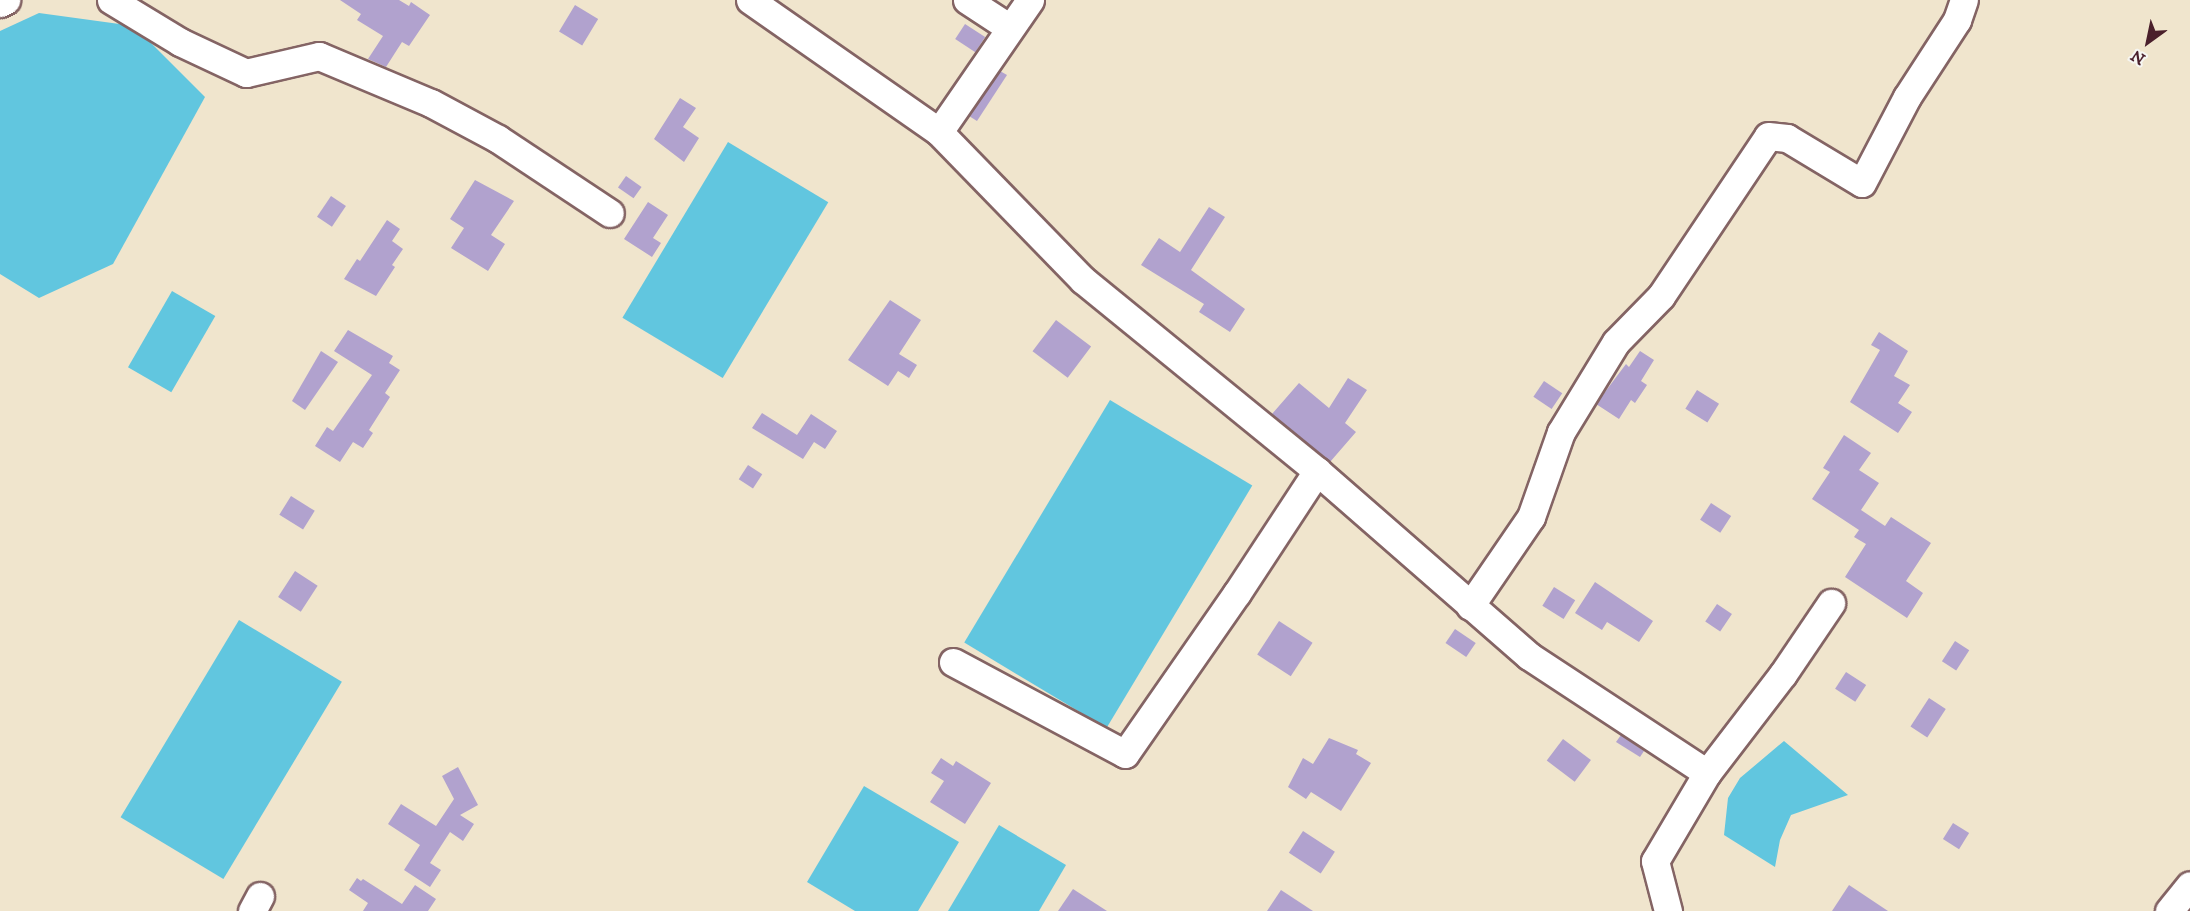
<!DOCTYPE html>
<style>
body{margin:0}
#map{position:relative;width:2190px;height:911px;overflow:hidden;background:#f0e5cd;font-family:"IM FELL DW Pica",serif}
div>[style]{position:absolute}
.water>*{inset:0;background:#61c6df;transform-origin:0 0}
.building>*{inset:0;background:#b1a2ce;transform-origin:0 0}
.roads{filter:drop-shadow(2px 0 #846464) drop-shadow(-2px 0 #846464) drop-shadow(0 2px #846464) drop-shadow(0 -2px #846464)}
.minor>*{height:27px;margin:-13.5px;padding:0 13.5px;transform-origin:13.5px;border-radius:13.5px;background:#fff}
span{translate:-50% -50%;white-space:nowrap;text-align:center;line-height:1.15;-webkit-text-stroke:4.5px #f6f6f2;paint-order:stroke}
.north{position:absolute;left:2118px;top:12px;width:60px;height:60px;-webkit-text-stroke:4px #f6f6f2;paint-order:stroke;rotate:213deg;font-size:16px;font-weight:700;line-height:24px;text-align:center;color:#4a1f2b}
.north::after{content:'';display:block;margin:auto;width:21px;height:27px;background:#4a1f2b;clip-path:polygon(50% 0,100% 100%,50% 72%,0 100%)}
</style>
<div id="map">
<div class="water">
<i style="clip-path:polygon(39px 13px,134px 26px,205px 97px,113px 264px,39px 298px,0 274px,0 31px)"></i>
<i style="left:728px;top:142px;width:117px;height:205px;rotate:31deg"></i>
<i style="left:172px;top:291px;width:50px;height:88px;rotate:30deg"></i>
<i style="left:1110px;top:400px;width:166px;height:283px;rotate:31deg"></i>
<i style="left:239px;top:620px;width:120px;height:230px;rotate:31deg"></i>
<i style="clip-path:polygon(1784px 741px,1848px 795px,1791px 815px,1780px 840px,1775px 867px,1724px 835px,1728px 798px,1740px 778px)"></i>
<i style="clip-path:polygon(864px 786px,959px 842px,918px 911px,855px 911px,807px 882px)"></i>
<i style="clip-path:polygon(999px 825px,1066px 865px,1039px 911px,948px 911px)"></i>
</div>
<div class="building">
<i style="clip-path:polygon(340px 0,399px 0,409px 6px,411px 2px,430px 15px,409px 46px,402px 42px,386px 67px,368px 59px,383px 36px,357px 20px,361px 14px)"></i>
<i style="left:575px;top:5px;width:27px;height:31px;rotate:31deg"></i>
<i style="left:965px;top:24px;width:24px;height:18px;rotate:33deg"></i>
<i style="clip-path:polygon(1000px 71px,1007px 75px,977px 121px,969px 116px)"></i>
<i style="clip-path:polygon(680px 98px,696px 108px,683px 127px,699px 138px,684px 162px,654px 139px)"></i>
<i style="left:626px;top:176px;width:19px;height:14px;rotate:35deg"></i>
<i style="clip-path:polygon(475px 180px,514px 201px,491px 235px,505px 244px,488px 271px,451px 248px,464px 228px,450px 219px)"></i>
<i style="left:331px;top:196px;width:18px;height:25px;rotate:34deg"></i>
<i style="clip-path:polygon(648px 202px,668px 215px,653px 238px,661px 243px,652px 257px,624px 239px)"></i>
<i style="clip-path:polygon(1209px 207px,1225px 217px,1191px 270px,1245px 309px,1230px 332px,1199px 312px,1204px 304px,1141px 265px,1159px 238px,1180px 252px)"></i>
<i style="clip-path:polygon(387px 220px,400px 229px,392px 241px,403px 249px,392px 265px,395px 267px,376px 296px,344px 279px,357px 259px,360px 261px)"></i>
<i style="clip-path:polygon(890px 300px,921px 320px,899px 354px,917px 365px,909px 378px,898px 371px,888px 386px,848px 360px)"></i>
<i style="left:1056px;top:320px;width:44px;height:39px;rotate:37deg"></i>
<i style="clip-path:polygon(348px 330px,393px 356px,389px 363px,400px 370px,385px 393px,390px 397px,369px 430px,373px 433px,363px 448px,353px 442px,340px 462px,315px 446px,327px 427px,333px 431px,372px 375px,334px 351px)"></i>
<i style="clip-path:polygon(1879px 332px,1908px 351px,1894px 376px,1910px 385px,1898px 403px,1912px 412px,1898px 433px,1850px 402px,1880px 350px,1871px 345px)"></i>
<i style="clip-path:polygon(321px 351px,338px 362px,305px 410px,292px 401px)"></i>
<i style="clip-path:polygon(1640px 351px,1654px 360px,1641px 381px,1647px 385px,1635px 403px,1631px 400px,1619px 419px,1596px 404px,1626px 364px,1629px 367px)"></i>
<i style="clip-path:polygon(1348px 378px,1367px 390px,1345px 423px,1356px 432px,1330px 462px,1272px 414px,1299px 383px,1329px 408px)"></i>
<i style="left:1544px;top:381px;width:22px;height:19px;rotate:34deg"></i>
<i style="left:1697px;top:390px;width:26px;height:22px;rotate:32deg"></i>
<i style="clip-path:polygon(762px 413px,797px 435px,811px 414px,837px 431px,825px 449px,814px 442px,803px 459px,752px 428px)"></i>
<i style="clip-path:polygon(1844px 435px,1871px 453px,1859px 470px,1879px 483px,1861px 510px,1885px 526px,1891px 517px,1931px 543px,1906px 581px,1923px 593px,1907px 618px,1845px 577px,1866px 544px,1854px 537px,1859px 530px,1812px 499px,1830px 472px,1823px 468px)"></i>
<i style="left:748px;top:465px;width:17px;height:17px;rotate:33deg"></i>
<i style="left:291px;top:496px;width:28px;height:22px;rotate:32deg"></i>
<i style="left:1711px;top:503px;width:24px;height:20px;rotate:33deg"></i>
<i style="left:295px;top:571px;width:27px;height:31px;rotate:33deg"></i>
<i style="clip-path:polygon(1595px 582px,1653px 621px,1639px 642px,1607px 622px,1602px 630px,1575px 613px)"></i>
<i style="left:1554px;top:587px;width:25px;height:22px;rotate:32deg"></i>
<i style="left:1717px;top:604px;width:18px;height:21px;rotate:34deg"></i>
<i style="left:1279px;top:621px;width:40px;height:40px;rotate:33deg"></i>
<i style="left:1455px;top:629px;width:25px;height:17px;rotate:34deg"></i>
<i style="left:1955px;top:641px;width:17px;height:24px;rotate:33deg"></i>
<i style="left:1846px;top:672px;width:24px;height:20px;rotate:33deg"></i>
<i style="left:1929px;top:698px;width:20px;height:34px;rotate:33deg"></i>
<i style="clip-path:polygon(1621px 735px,1644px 751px,1640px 757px,1616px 742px)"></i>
<i style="clip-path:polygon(1329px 738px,1358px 750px,1356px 754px,1371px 763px,1341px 811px,1311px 792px,1306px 799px,1288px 787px,1303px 758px,1313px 764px)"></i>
<i style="left:1563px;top:739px;width:35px;height:27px;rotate:37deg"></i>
<i style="clip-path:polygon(941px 758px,953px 766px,956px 761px,991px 783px,965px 824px,930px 802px,944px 781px,931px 773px)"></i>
<i style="clip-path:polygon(458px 767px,478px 805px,460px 815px,474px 824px,463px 841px,450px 832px,430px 863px,441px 870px,430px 887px,404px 870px,420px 845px,388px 824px,401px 804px,436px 826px,454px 799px,442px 776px)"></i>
<i style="left:1953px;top:823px;width:19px;height:19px;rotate:32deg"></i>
<i style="left:1303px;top:831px;width:38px;height:26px;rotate:33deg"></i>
<i style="clip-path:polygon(357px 878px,361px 881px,363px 879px,402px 904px,415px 885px,436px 899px,428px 911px,363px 911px,368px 903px,349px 890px)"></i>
<i style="clip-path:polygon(1849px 885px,1888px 911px,1832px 911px)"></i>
<i style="clip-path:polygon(1073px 889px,1107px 911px,1058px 911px)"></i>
<i style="clip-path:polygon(1281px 890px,1313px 911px,1267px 911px)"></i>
</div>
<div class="roads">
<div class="minor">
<i style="left:111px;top:0;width:81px;rotate:31.3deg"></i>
<i style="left:180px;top:42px;width:73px;rotate:25.2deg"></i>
<i style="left:246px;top:73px;width:75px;rotate:-13.1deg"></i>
<i style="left:319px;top:56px;width:121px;rotate:22.8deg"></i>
<i style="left:431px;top:103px;width:76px;rotate:28.2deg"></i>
<i style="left:498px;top:139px;width:134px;rotate:33.5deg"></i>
<i style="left:750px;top:0;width:231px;rotate:34.9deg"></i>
<i style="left:967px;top:0;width:51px;rotate:33.1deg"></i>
<i style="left:1030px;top:0;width:160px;rotate:124.6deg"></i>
<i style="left:939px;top:132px;width:206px;rotate:45.8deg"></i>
<i style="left:1083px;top:280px;width:302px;rotate:39.2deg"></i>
<i style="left:1317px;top:471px;width:281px;rotate:41.1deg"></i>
<i style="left:1529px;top:656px;width:213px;rotate:33.3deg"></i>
<i style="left:1707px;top:773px;width:102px;rotate:120.6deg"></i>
<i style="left:1655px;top:861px;width:52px;rotate:75.4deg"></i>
<i style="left:0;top:3px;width:7px;rotate:-27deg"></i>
<i style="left:1470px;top:606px;width:108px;rotate:-55.6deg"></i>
<i style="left:1531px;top:517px;width:90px;rotate:-70.6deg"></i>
<i style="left:1561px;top:432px;width:105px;rotate:-58.6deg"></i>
<i style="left:1616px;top:342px;width:64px;rotate:-45.6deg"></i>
<i style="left:1661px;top:296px;width:192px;rotate:-56.2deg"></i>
<i style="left:1768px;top:136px;width:19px;rotate:6deg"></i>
<i style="left:1787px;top:138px;width:87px;rotate:31deg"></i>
<i style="left:1862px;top:183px;width:97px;rotate:-62.4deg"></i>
<i style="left:1907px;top:97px;width:92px;rotate:-57deg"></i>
<i style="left:1957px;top:20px;width:21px;rotate:-71deg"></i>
<i style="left:953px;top:662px;width:195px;rotate:28.1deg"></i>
<i style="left:1125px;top:754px;width:196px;rotate:-55.2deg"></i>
<i style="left:1237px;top:593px;width:146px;rotate:-56.7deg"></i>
<i style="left:1707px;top:773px;width:125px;rotate:-52.5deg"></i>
<i style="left:1783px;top:674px;width:86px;rotate:-55.9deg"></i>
<i style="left:252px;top:911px;width:17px;rotate:-62deg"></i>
<i style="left:2169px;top:911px;width:33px;rotate:-51deg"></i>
</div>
</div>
<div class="north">N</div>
</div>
